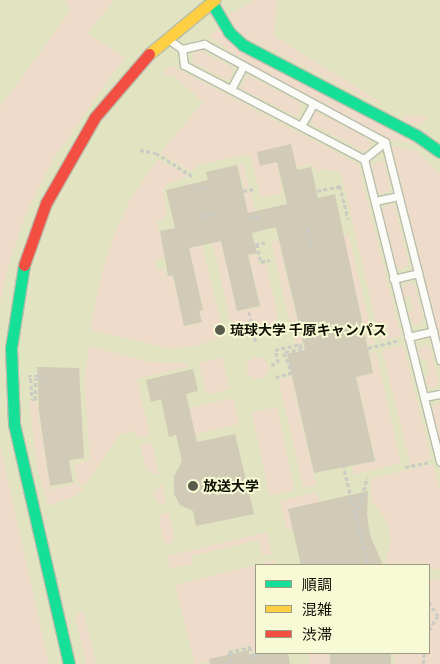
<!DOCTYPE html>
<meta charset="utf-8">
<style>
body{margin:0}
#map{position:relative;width:440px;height:664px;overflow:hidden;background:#e3e5d0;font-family:Barlow,"Noto Sans JP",sans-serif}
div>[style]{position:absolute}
.built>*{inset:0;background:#e1e3c1}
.green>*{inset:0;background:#eedbc9;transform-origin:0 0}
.round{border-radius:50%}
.building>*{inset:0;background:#d0cab7;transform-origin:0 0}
.path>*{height:2.5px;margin-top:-1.25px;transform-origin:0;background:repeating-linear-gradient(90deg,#cacbc5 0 4px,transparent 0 6.5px)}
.roads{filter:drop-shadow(1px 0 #bbbdac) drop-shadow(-1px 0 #bbbdac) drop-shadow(0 1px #bbbdac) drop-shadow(0 -1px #bbbdac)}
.lane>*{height:7px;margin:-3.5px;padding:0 3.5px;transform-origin:3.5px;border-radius:3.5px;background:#fbfbf8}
.fast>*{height:11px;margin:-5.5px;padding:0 5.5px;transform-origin:5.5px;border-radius:5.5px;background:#16e098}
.slow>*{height:11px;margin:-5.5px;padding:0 5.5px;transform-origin:5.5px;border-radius:5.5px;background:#ffcf43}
.jam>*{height:11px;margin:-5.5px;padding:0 5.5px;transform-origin:5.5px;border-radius:5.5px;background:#f24e42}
.dots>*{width:14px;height:14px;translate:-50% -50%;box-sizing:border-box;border:2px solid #f8fad5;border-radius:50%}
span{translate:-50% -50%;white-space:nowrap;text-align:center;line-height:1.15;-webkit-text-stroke:4px #f8fad5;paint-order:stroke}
.poi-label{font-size:14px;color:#0f1004;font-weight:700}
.left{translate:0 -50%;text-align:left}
.legend{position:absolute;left:255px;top:564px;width:175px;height:90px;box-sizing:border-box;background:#f8fad5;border:1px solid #9b9c81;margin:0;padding:6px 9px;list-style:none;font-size:15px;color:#0f1004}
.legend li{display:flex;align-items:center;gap:10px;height:25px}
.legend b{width:25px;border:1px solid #9b9c81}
</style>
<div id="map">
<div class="built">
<i style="clip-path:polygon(evenodd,0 0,440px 0,440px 664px,0 664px,0 0,256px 565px,429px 565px,429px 653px,256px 653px,256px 565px)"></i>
</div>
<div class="green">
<i style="clip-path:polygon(65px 0,115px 0,87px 33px,125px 57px,52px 161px,26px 213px,7px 270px,0 305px,0 107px,70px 11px)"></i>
<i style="clip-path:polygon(254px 0,281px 0,277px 2px,274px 36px,379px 101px,378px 104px,242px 35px,228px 15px)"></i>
<i style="clip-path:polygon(219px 29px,415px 144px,391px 140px,236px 56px,209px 36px)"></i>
<i style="clip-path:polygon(199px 50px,234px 68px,231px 78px,227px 80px,192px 62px,194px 52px)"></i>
<i style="clip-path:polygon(170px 65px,358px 164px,401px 336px,380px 341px,341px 173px,327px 169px,317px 171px,311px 164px,278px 172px,283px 193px,261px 198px,250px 154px,199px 165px,191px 172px,160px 153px,203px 102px,174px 76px,161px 75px)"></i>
<i style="clip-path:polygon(247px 75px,301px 103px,300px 114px,296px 116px,240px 88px)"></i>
<i style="clip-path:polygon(317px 112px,371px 140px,369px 148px,366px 152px,311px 124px,313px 114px)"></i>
<i style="clip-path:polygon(403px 115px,426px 116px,426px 121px,418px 126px,403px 119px)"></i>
<i style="clip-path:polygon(392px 146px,417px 151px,440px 174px,440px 338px)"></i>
<i style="clip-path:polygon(158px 159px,188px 176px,167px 184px,163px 190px,167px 216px,157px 223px,165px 257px,155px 260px,157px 270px,165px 269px,167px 277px,172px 276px,184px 327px,202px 323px,200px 311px,204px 310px,189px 249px,202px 245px,224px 336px,196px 346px,172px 349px,90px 330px,102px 271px,114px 236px,129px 202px)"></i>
<i style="clip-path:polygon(380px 160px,384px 163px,391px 189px,383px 194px,378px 193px,372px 166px)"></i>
<i style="clip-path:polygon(244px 164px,249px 188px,244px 189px,238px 165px)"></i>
<i style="left:251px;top:192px;width:24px;height:7px;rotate:78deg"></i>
<i style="clip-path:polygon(390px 203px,394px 205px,409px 264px,401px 270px,397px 267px,382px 209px)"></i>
<i style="clip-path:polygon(215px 217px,237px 312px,261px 307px,249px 256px,257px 254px,259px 265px,266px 263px,278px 315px,274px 325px,239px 333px,231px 325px,208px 221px)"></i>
<i style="left:349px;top:235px;width:111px;height:6px;rotate:77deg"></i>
<i style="clip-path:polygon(284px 239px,286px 246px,280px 248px,302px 343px,295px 344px,271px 242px)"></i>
<i style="clip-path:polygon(410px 282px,414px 284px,423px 318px,421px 323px,414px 325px,408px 312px,413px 311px,410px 296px,404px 298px,401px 288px)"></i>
<i style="left:403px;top:345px;width:118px;height:22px;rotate:76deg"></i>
<i style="clip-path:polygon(425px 345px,430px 347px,439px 384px,432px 389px,428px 387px,425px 376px,430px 374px,426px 359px,421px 360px,418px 349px)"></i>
<i style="clip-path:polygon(89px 346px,151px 362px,187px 363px,188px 367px,137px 379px,150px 435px,138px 438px,135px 431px,120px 434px,84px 486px,77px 482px,74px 464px,90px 460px,84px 380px)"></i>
<i style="clip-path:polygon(376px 352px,401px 463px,354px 475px,352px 467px,376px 461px,357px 378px,374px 373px,370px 353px)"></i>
<i style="left:222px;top:357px;width:33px;height:24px;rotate:76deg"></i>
<i class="round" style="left:246px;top:357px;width:22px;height:22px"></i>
<i style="left:291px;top:377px;width:111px;height:13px;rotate:77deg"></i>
<i style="left:233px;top:398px;width:27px;height:46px;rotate:77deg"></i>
<i style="clip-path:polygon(29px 401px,36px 401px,50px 490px,75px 483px,83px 488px,78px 495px,48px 506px,37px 467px)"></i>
<i style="clip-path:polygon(440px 402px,440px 439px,431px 407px)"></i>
<i style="left:277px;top:407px;width:85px;height:26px;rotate:78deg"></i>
<i style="clip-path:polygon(152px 442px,159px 474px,155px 475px,146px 469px,140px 445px)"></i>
<i style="clip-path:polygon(0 445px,49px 664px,0 664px)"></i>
<i style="clip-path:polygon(433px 464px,440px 491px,440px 568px,429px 571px,429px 565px,387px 565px,385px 561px,391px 543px,389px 529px,384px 516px,371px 501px,371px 479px)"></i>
<i style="clip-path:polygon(162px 484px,166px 503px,161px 504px,155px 500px,153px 492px)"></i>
<i style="clip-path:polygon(317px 492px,319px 502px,288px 509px,293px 532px,286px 528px,280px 501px)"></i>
<i style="clip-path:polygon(169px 513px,175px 539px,169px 546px,164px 542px,159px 520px,162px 514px)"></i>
<i style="clip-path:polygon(267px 532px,272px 554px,263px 556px,258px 540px,192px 556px,193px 564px,170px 569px,167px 556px)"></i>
<i style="clip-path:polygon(274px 560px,275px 565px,256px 565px,256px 651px,253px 652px,251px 646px,227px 651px,228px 660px,195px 664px,175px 585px)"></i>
<i style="clip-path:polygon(440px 578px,440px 664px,395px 664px,393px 653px,429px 653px,429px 581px)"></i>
<i style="clip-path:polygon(83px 610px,96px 664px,86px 664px,75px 616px)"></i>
<i style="clip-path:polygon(308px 653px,328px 653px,331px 664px,310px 664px)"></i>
</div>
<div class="building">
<i style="clip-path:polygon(291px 144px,297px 170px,311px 167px,318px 198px,335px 194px,373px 373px,356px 377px,375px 461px,314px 473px,287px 354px,305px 350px,276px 227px,252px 233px,257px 253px,248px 255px,260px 306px,237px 311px,221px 241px,189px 248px,203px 310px,199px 311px,202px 322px,184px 326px,173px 275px,168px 276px,160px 231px,175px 228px,166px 190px,208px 180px,206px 172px,237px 165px,248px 213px,287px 204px,277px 162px,260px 166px,257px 152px)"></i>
<i style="clip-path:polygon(37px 367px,79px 368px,84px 458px,69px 460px,73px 482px,50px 486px,39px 411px)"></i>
<i style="clip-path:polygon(193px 369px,198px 391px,186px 394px,197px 442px,235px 434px,254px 514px,196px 526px,193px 511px,180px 505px,174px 494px,174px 476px,182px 461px,176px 435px,169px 437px,161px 399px,151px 402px,146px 380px)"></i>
<i style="clip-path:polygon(368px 491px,367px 515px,370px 535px,383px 565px,301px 565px,288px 509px)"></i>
<i style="clip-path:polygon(249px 650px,249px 654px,288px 653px,290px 664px,210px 664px,209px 659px)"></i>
<i style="left:330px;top:653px;width:61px;height:11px"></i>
</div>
<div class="path">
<i style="left:140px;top:150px;width:16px;rotate:11deg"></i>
<i style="left:156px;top:153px;width:43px;rotate:32.6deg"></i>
<i style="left:195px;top:189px;width:14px;rotate:-12deg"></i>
<i style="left:243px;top:191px;width:11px;rotate:-10deg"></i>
<i style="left:317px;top:191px;width:24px;rotate:-12deg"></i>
<i style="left:340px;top:186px;width:34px;rotate:76deg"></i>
<i style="left:201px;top:216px;width:14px;rotate:-12deg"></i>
<i style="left:249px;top:218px;width:11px;rotate:-10deg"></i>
<i style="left:308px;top:228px;width:17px;rotate:80deg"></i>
<i style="left:257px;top:244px;width:18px;rotate:77deg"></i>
<i style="left:261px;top:262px;width:9px;rotate:-13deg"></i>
<i style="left:255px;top:245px;width:11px;rotate:-15deg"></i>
<i style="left:249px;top:312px;width:32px;rotate:77deg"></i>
<i style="left:368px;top:348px;width:33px;rotate:-14deg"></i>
<i style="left:271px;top:365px;width:7px;rotate:-16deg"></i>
<i style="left:278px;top:363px;width:13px;rotate:-103deg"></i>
<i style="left:275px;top:350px;width:26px;rotate:-13deg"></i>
<i style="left:300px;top:344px;width:5px;rotate:68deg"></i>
<i style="left:302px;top:349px;width:18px;rotate:167deg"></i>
<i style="left:284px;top:353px;width:22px;rotate:68deg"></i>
<i style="left:292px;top:373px;width:19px;rotate:164deg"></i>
<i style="left:28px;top:376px;width:15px"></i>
<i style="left:29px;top:379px;width:2px"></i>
<i style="left:31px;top:379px;width:21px;rotate:87deg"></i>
<i style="left:32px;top:400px;width:3px"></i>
<i style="left:35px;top:400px;width:21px;rotate:-90deg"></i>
<i style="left:35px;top:379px;width:8px"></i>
<i style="left:343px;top:464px;width:104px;rotate:76.1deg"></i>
<i style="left:405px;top:467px;width:26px;rotate:-11deg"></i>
<i style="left:357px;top:516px;width:40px;rotate:-75.6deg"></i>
<i style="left:429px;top:602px;width:17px;rotate:57deg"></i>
<i style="left:438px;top:616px;width:17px;rotate:121deg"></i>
<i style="left:224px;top:664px;width:7px;rotate:-16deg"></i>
<i style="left:231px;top:662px;width:10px;rotate:-101deg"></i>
<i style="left:229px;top:652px;width:22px;rotate:-13deg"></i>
<i style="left:250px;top:647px;width:9px;rotate:77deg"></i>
<i style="left:252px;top:656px;width:13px;rotate:-13deg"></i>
<i style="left:423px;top:664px;width:11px;rotate:-85deg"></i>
</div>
<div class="roads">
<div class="lane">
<i style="left:168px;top:39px;width:17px;rotate:36deg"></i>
<i style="left:182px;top:49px;width:23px;rotate:-13deg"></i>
<i style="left:204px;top:44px;width:206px;rotate:28.4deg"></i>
<i style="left:385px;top:142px;width:225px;rotate:75.8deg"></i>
<i style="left:182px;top:49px;width:16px;rotate:83deg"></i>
<i style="left:184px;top:65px;width:203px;rotate:27.6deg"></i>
<i style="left:364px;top:159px;width:312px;rotate:75.9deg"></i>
<i style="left:231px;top:89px;width:26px;rotate:-62deg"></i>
<i style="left:301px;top:126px;width:25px;rotate:-61deg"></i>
<i style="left:364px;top:159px;width:27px;rotate:-39deg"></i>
<i style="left:375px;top:201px;width:24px;rotate:-12deg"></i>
<i style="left:393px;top:279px;width:26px;rotate:-13deg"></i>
<i style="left:408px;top:337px;width:26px;rotate:-13deg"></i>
<i style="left:424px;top:397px;width:16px;rotate:-11deg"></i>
</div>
<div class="fast">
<i style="left:210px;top:0;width:37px;rotate:59deg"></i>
<i style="left:229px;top:32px;width:19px;rotate:43deg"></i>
<i style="left:243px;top:45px;width:195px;rotate:27.5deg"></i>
<i style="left:416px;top:135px;width:29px;rotate:35deg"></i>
<i style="left:24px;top:265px;width:84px;rotate:98.9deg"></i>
<i style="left:11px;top:348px;width:76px;rotate:87.7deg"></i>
<i style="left:14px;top:424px;width:246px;rotate:77.1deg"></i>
</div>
<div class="slow">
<i style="left:149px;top:54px;width:85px;rotate:-39.7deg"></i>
</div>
<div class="jam">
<i style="left:24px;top:265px;width:66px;rotate:-70.5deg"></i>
<i style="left:46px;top:203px;width:99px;rotate:-60.3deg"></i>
<i style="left:95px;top:117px;width:83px;rotate:-49.4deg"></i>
</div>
</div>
<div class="dots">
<i style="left:220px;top:330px;background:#595b4b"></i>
<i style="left:193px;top:486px;background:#595b4b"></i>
</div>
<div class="poi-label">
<span class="left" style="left:230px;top:330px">琉球大学 千原キャンパス</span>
<span class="left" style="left:203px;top:486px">放送大学</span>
</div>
<ul class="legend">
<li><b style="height:6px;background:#16e098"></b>順調</li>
<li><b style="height:6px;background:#ffcf43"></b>混雑</li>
<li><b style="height:6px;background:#f24e42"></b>渋滞</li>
</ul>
</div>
